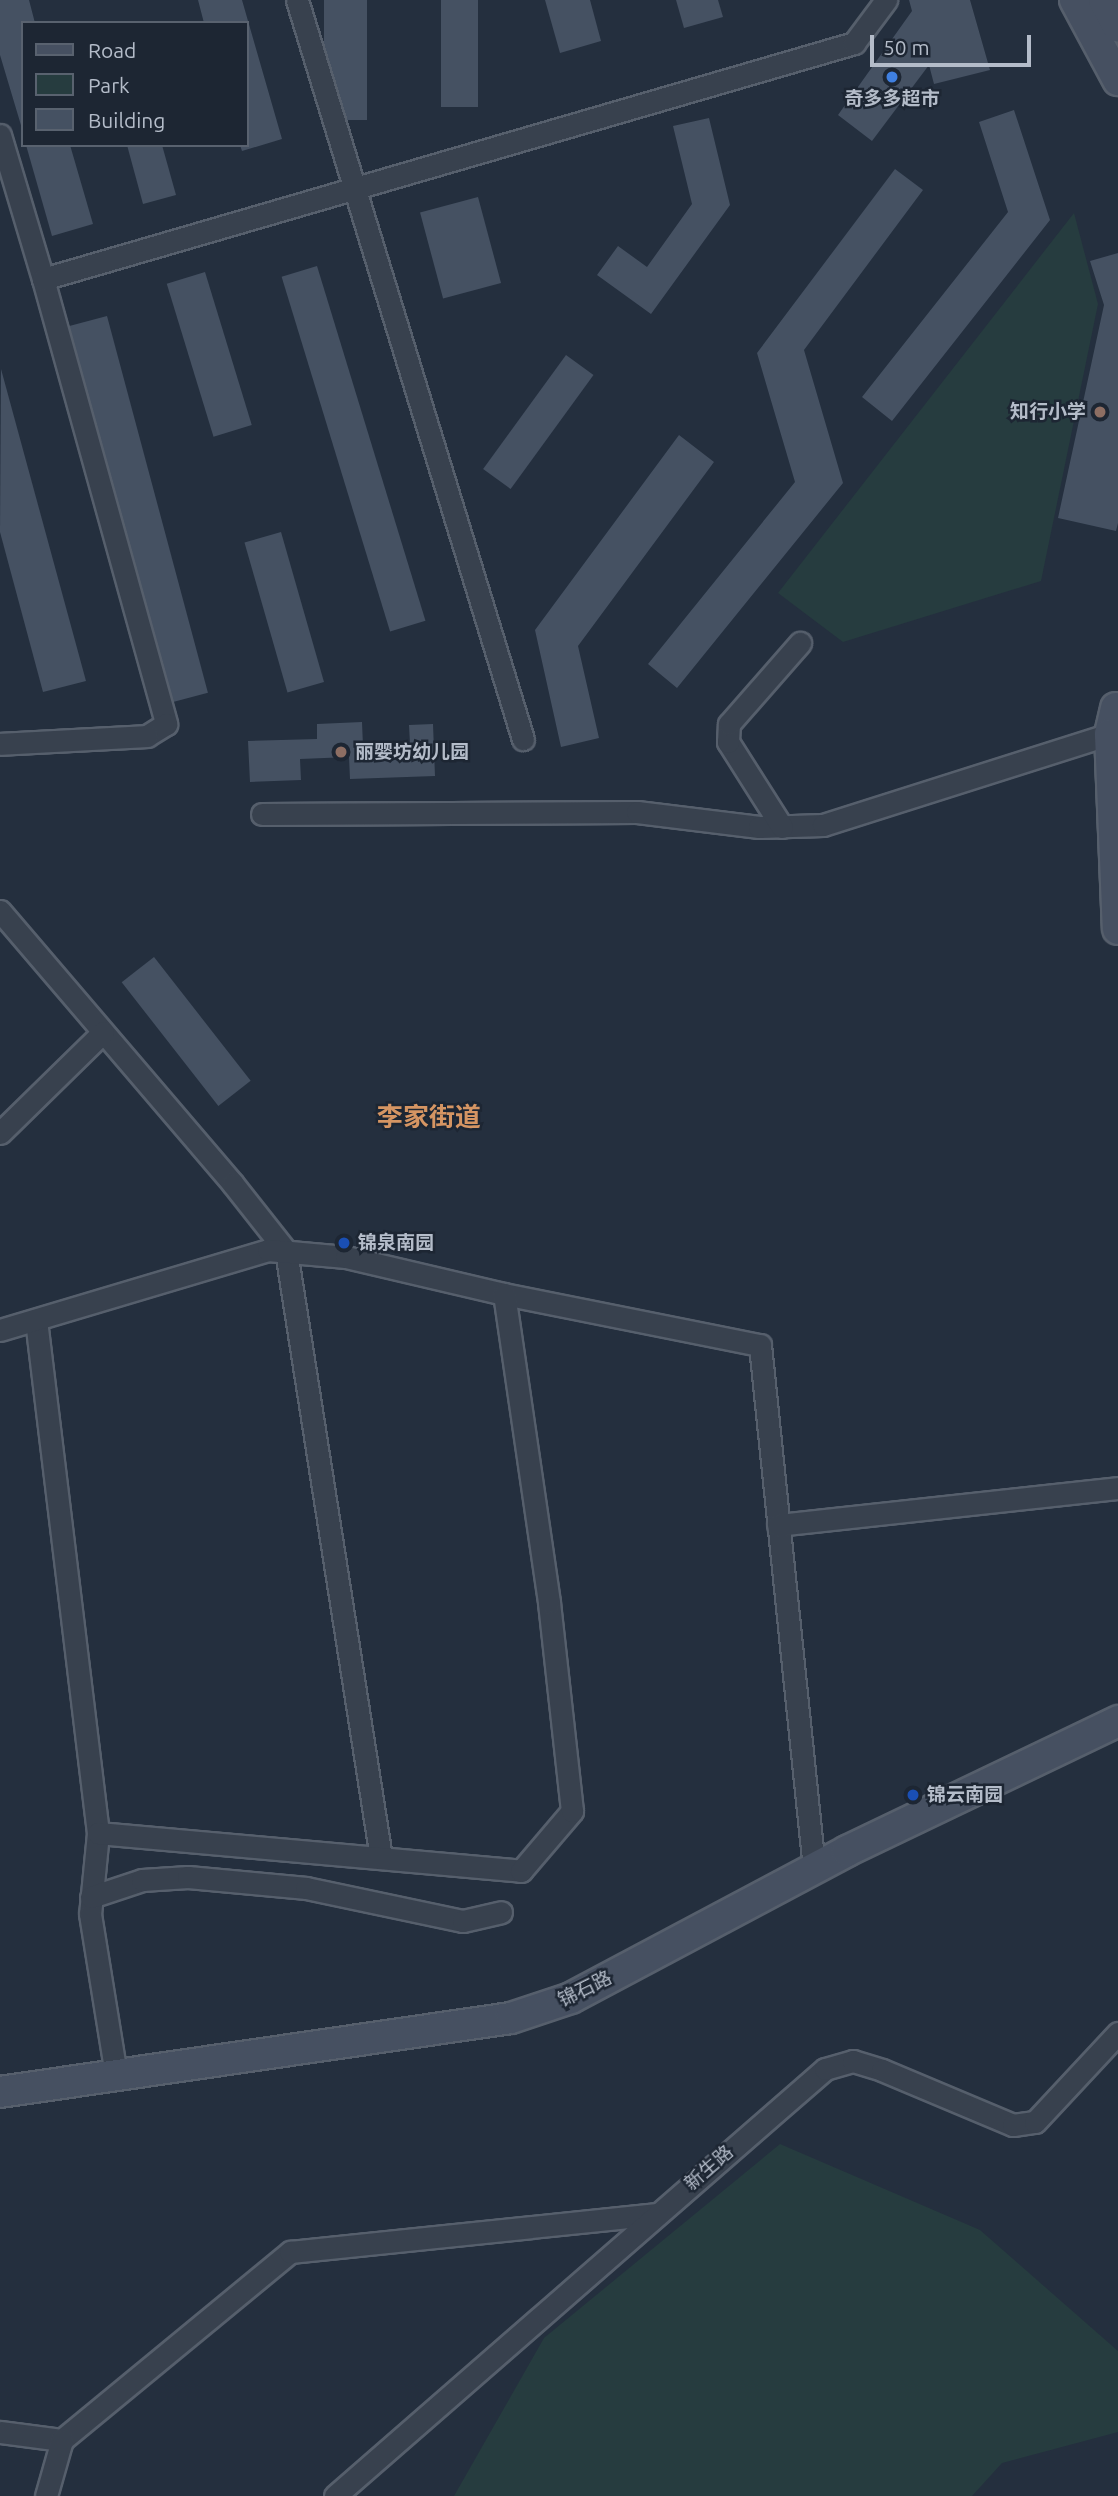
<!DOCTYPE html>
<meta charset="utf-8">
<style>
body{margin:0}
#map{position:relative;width:1118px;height:2496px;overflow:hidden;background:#242f3e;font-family:Ubuntu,"Noto Sans SC",sans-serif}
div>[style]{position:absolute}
.green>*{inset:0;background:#263c3f}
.building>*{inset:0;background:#455162;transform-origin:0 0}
.roads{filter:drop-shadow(2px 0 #565f6c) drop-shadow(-2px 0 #565f6c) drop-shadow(0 2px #565f6c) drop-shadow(0 -2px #565f6c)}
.street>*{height:21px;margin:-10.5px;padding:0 10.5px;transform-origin:10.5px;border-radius:10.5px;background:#38414e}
.secondary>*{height:30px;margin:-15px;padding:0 15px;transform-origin:15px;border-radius:15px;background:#465061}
.dots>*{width:19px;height:19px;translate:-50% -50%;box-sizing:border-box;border:4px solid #1d2633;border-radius:50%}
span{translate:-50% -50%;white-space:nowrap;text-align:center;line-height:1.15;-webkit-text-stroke:5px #1d2633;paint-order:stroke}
.poi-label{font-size:19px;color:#b4bcc9;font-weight:700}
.right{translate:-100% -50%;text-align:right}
.left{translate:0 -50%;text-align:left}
.street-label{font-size:19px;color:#b4bcc9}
.district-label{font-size:26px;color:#d59563;font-weight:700}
.legend{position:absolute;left:21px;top:21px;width:228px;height:126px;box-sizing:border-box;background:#1d2633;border:2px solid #59626f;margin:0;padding:9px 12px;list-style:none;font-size:21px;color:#b4bcc9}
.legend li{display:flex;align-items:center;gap:14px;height:35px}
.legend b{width:35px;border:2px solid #59626f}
.scale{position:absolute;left:870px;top:35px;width:161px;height:32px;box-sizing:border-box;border:4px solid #b4bcc9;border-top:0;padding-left:9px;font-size:21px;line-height:24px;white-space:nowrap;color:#b4bcc9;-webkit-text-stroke:5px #1d2633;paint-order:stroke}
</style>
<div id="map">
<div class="green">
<i style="clip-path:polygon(1074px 213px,1098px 304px,1041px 581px,843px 642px,778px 593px)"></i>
<i style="clip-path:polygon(780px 2144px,980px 2230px,1118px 2351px,1118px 2432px,1002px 2463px,972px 2496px,454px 2496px,544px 2338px)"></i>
</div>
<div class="building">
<i style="clip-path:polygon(0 0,29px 0,35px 23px,23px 23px,23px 132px,0 55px)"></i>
<i style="clip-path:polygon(198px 0,242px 0,282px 139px,242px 151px,240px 145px,247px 145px,247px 23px,204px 23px)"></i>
<i style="left:324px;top:0;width:43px;height:120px"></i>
<i style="left:441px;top:0;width:37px;height:107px"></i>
<i style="clip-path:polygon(545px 0,590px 0,601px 41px,560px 53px)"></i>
<i style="clip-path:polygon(676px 0,718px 0,723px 17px,684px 28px)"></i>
<i style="clip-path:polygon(909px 0,970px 0,990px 70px,934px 84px,929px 65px,872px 141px,838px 115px,912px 11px)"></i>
<i style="clip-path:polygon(1014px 110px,1050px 220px,892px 421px,862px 397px,1008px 212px,979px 122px)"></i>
<i style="clip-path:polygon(709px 118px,730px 205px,651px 314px,597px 275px,618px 246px,647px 267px,692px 204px,673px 126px)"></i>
<i style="clip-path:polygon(26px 145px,70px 145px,93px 224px,52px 236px)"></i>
<i style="clip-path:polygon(127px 145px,162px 145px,176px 195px,143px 204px)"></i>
<i style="clip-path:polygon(895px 169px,923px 190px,804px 350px,843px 483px,677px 688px,648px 664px,795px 482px,757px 353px)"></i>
<i style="left:478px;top:197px;width:89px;height:60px;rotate:75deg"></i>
<i style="clip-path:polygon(1118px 253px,1118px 523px,1116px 531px,1058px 518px,1104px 305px,1090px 261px)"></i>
<i style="left:317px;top:266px;width:371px;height:37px;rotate:73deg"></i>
<i style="left:205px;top:272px;width:160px;height:40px;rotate:73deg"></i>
<i style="left:107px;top:316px;width:390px;height:39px;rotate:75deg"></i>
<i style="left:566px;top:355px;width:34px;height:141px;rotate:36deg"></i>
<i style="clip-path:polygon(1px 369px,86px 681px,43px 692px,0 532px)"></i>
<i style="clip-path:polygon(679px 435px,714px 462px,578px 646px,599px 738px,561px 747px,535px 630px)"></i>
<i style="left:281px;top:532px;width:156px;height:38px;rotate:74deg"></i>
<i style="clip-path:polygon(362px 722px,363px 746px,410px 744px,409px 725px,433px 724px,435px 776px,350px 779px,349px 757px,300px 759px,301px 780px,250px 782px,248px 741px,317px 739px,317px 724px)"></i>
<i style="left:154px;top:957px;width:157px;height:41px;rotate:52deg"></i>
</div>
<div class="roads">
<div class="street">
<i style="left:297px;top:0;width:773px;rotate:73deg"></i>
<i style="left:0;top:135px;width:150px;rotate:73.4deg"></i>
<i style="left:43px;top:279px;width:462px;rotate:74.5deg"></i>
<i style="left:166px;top:724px;width:22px;rotate:148deg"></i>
<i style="left:147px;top:736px;width:147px;rotate:176.9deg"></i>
<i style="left:43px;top:279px;width:845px;rotate:-16.22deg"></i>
<i style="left:854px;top:43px;width:54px;rotate:-53.3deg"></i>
<i style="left:262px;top:814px;width:375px;rotate:-0.3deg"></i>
<i style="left:637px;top:812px;width:123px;rotate:7deg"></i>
<i style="left:759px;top:827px;width:64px;rotate:-1.8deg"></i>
<i style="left:823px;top:825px;width:301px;rotate:-17.6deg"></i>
<i style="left:782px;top:827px;width:101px;rotate:-122.4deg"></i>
<i style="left:728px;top:742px;width:18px;rotate:-87deg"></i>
<i style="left:729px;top:724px;width:108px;rotate:-48.8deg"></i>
<i style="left:0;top:911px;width:359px;rotate:49.5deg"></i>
<i style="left:233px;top:1184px;width:85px;rotate:51.7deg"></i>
<i style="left:286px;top:1251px;width:614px;rotate:81.1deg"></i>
<i style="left:0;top:1133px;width:144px;rotate:-44.4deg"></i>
<i style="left:36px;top:1320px;width:517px;rotate:83.11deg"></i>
<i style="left:98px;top:1833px;width:81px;rotate:95.6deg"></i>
<i style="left:90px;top:1914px;width:163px;rotate:80.8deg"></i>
<i style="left:0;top:1330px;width:280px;rotate:-16.6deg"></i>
<i style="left:268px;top:1250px;width:78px;rotate:5.1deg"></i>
<i style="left:346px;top:1257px;width:162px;rotate:13.2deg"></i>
<i style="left:504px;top:1294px;width:261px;rotate:11.3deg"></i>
<i style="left:760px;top:1345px;width:526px;rotate:84.11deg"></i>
<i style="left:778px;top:1525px;width:342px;rotate:-6.2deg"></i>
<i style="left:98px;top:1833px;width:425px;rotate:5.1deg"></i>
<i style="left:521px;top:1871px;width:79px;rotate:-49.6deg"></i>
<i style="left:572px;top:1811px;width:210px;rotate:-96.3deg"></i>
<i style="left:549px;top:1602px;width:311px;rotate:-98.3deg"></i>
<i style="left:91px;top:1897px;width:54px;rotate:-18.4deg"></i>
<i style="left:142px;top:1880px;width:46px;rotate:-3.7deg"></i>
<i style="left:188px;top:1877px;width:119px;rotate:5.3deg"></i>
<i style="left:306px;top:1888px;width:160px;rotate:11.9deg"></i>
<i style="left:463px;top:1921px;width:39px;rotate:-13deg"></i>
<i style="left:0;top:2432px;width:63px;rotate:7.4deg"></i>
<i style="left:62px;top:2440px;width:296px;rotate:-39.5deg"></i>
<i style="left:290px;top:2252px;width:367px;rotate:-5.9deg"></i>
<i style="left:46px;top:2496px;width:58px;rotate:-74.1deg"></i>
<i style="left:335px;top:2496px;width:650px;rotate:-41.07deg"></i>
<i style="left:825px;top:2069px;width:29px;rotate:-16deg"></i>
<i style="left:853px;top:2061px;width:30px;rotate:17deg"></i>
<i style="left:882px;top:2070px;width:142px;rotate:22.8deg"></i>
<i style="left:1013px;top:2125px;width:22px;rotate:-8deg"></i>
<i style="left:1035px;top:2122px;width:122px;rotate:-47deg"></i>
</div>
<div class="secondary">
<i style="left:1075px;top:0;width:91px;rotate:61.7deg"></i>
<i style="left:1104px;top:0;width:30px;rotate:62deg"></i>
<i style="left:1116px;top:708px;width:27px;rotate:103deg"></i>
<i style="left:1110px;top:734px;width:195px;rotate:87.7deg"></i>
<i style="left:0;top:2092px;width:516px;rotate:-8.24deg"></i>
<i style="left:511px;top:2018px;width:63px;rotate:-18.4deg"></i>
<i style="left:571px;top:1998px;width:313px;rotate:-28deg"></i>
<i style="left:847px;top:1851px;width:301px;rotate:-25.6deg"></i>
</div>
</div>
<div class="dots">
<i style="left:892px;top:77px;background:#3f7fe0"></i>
<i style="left:1100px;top:412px;background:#8d6e63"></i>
<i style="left:341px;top:752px;background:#8d6e63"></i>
<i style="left:344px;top:1243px;background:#1a4fb4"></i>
<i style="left:913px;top:1795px;background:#1a4fb4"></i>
</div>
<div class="poi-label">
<span style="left:892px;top:99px">奇多多超市</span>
<span class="right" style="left:1086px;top:412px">知行小学</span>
<span class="left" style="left:355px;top:752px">丽婴坊幼儿园</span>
<span class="left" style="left:358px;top:1243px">锦泉南园</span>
<span class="left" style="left:927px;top:1795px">锦云南园</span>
</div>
<div class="street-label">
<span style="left:585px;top:1989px;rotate:-26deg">锦石路</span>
<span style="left:709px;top:2168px;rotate:-41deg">新生路</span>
</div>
<div class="district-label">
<span style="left:429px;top:1117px">李家街道</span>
</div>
<ul class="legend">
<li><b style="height:9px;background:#465061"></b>Road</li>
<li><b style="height:19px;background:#263c3f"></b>Park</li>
<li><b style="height:19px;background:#455162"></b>Building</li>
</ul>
<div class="scale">50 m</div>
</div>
